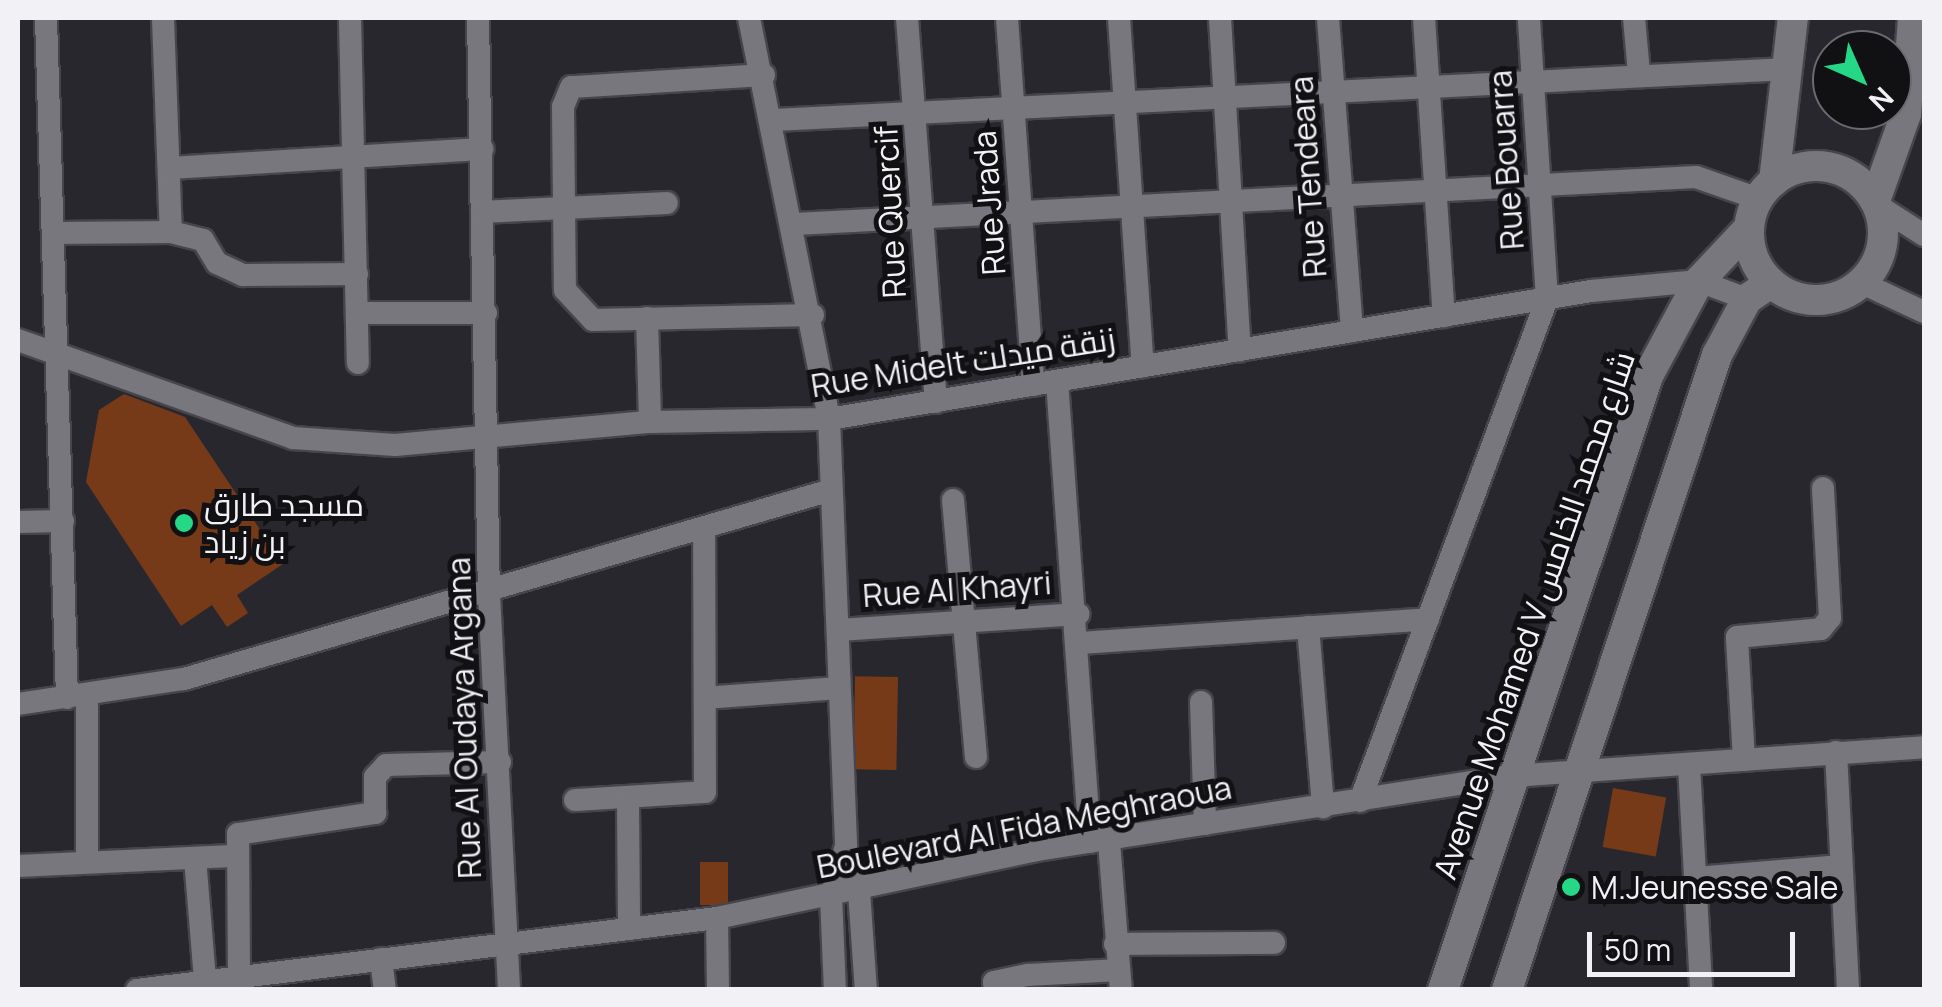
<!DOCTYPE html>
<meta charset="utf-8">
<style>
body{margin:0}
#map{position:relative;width:1942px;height:1007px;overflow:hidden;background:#28272d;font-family:Manrope,Cairo,sans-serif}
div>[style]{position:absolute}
.building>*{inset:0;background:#763a19;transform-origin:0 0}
.roads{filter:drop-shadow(2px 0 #47454b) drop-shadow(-2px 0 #47454b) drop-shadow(0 2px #47454b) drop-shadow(0 -2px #47454b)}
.minor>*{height:22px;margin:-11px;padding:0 11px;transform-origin:11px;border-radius:11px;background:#79777e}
.tertiary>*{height:30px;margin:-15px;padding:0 15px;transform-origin:15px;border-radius:15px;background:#79777e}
.tertiary>.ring{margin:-15px;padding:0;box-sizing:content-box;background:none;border:30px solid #79777e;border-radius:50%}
.dots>*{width:28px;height:28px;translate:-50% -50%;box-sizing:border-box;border:5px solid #111013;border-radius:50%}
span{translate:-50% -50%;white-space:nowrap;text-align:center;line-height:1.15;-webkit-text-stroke:10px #111013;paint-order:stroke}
.street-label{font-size:32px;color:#f2f1f6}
.poi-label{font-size:32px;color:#f2f1f6}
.left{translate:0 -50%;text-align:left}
.frame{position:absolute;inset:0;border:20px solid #f2f1f6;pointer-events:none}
.north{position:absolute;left:1812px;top:30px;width:100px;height:100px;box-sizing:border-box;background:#111013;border:2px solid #6b6a6e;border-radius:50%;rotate:135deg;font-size:28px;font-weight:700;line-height:40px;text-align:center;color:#f2f1f6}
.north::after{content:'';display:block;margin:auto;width:35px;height:45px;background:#25d886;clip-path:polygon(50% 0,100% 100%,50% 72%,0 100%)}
.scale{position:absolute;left:1587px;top:932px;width:208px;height:45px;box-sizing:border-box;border:5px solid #f2f1f6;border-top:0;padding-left:12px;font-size:30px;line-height:35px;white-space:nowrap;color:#f2f1f6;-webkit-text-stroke:8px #111013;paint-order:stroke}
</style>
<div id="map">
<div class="building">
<i style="clip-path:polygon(124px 394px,185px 417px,283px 564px,237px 595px,248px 613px,227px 627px,212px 605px,181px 626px,86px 482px,99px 410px)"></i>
<i style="left:898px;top:677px;width:93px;height:43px;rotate:91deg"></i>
<i style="left:1613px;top:788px;width:54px;height:60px;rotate:10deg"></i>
<i style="left:700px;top:862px;width:28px;height:43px"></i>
</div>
<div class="roads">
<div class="minor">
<i style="left:46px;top:18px;width:680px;rotate:88.23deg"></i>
<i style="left:163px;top:18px;width:214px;rotate:87.9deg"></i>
<i style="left:350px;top:18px;width:345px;rotate:88.7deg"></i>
<i style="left:478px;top:18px;width:576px;rotate:88.91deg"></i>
<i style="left:489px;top:594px;width:397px;rotate:87.1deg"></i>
<i style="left:749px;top:18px;width:409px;rotate:78.7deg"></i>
<i style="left:829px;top:419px;width:427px;rotate:87.7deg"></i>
<i style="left:846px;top:846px;width:52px;rotate:106.7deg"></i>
<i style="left:831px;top:896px;width:94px;rotate:87.6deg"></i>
<i style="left:907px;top:18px;width:385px;rotate:85.7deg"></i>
<i style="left:1007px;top:18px;width:368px;rotate:85.9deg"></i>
<i style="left:1119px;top:18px;width:349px;rotate:86.1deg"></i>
<i style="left:1220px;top:18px;width:333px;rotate:86.6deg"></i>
<i style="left:1328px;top:18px;width:314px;rotate:85.6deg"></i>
<i style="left:1424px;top:18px;width:299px;rotate:86.2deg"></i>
<i style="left:1634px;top:18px;width:55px;rotate:84.8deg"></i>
<i style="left:764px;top:75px;width:193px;rotate:176.4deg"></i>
<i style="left:571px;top:87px;width:22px;rotate:112deg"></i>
<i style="left:563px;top:107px;width:183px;rotate:89.4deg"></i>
<i style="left:565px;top:290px;width:41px;rotate:47deg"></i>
<i style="left:593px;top:320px;width:220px;rotate:-1.3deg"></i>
<i style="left:774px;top:120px;width:1015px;rotate:-2.88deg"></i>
<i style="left:169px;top:168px;width:314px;rotate:-3.5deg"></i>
<i style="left:1877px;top:205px;width:56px;rotate:32.6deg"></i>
<i style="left:482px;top:212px;width:185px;rotate:-2.8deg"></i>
<i style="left:795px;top:224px;width:902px;rotate:-2.99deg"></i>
<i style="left:1696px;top:177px;width:67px;rotate:19.2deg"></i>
<i style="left:54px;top:233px;width:117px;rotate:-0.5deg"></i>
<i style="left:171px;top:232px;width:33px;rotate:14deg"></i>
<i style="left:203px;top:240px;width:27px;rotate:59deg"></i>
<i style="left:217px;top:263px;width:29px;rotate:25deg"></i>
<i style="left:243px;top:275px;width:114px;rotate:-0.5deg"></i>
<i style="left:1862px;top:283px;width:68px;rotate:25.1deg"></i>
<i style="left:357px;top:313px;width:129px"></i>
<i style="left:647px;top:318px;width:104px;rotate:88.3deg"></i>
<i style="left:18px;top:340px;width:292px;rotate:19.6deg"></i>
<i style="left:293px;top:438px;width:102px;rotate:3.9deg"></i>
<i style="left:395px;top:445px;width:256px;rotate:-5.2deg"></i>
<i style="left:650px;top:422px;width:179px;rotate:-1deg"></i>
<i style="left:829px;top:419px;width:773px;rotate:-9.54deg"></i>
<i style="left:1591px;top:291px;width:108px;rotate:-5.3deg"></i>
<i style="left:1699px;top:281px;width:51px;rotate:20.6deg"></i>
<i style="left:1057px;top:381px;width:462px;rotate:85.9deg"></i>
<i style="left:953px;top:500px;width:258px;rotate:84.9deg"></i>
<i style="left:18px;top:522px;width:45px;rotate:-1.3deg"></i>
<i style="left:1308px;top:627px;width:181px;rotate:85.2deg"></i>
<i style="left:839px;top:630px;width:240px;rotate:-3.8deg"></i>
<i style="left:1080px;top:643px;width:349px;rotate:-3.9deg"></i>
<i style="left:705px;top:698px;width:133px;rotate:-4.3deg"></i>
<i style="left:1201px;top:702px;width:122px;rotate:88.1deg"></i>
<i style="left:18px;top:704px;width:168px;rotate:-8.6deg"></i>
<i style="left:184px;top:679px;width:674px;rotate:-16.28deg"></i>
<i style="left:1836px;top:752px;width:238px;rotate:87.1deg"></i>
<i style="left:1744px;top:760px;width:123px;rotate:-93.3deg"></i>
<i style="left:1737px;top:637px;width:84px;rotate:-5.4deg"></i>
<i style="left:1821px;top:629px;width:14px;rotate:-51deg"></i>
<i style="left:1830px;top:618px;width:130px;rotate:-93.1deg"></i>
<i style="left:1689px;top:765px;width:225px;rotate:86.9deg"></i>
<i style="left:575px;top:800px;width:130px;rotate:-3.5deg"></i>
<i style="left:705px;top:792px;width:261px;rotate:-90.2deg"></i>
<i style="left:1360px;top:801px;width:536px;rotate:-69.57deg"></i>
<i style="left:1547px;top:299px;width:282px;rotate:-93.7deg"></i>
<i style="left:628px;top:803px;width:126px;rotate:89.5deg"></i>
<i style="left:1109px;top:842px;width:148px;rotate:85.4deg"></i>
<i style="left:195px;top:858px;width:121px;rotate:85.3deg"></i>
<i style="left:87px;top:862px;width:167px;rotate:-90deg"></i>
<i style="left:18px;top:866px;width:214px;rotate:-2.7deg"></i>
<i style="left:858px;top:877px;width:113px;rotate:86deg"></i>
<i style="left:1695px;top:878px;width:145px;rotate:-4.7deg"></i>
<i style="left:717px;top:918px;width:72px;rotate:89.2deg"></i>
<i style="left:1115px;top:944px;width:159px;rotate:-0.4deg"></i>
<i style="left:381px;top:959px;width:31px;rotate:83deg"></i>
<i style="left:239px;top:975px;width:141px;rotate:-90.4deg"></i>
<i style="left:238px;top:834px;width:139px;rotate:-8.7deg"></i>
<i style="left:375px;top:813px;width:36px;rotate:-90deg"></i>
<i style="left:375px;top:777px;width:16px;rotate:-47deg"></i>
<i style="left:386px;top:765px;width:114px;rotate:-1.5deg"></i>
<i style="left:137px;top:990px;width:584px;rotate:-7.08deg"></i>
<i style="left:717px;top:918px;width:327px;rotate:-12deg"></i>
<i style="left:1037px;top:850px;width:481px;rotate:-8.9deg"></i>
<i style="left:1512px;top:776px;width:413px;rotate:-4deg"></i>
<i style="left:995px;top:990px;width:8px;rotate:-97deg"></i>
<i style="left:994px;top:982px;width:35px;rotate:-12deg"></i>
<i style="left:1028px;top:975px;width:91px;rotate:-3.1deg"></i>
</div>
<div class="tertiary">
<i class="ring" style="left:1749px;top:166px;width:104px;height:104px"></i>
<i style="left:1774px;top:181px;width:164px;rotate:-83.4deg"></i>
<i style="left:1875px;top:201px;width:92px;rotate:-70.4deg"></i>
<i style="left:1906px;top:114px;width:96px;rotate:-85.8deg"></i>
<i style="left:1443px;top:990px;width:647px;rotate:-71.54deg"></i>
<i style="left:1648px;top:376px;width:108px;rotate:-61.8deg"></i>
<i style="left:1699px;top:281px;width:73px;rotate:-46.7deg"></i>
<i style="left:1507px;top:990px;width:669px;rotate:-71.7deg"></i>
<i style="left:1717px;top:355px;width:64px;rotate:-61.8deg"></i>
<i style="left:1747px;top:299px;width:29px;rotate:-34deg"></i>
</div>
</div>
<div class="dots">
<i style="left:184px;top:523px;background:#25d886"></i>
<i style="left:1571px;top:887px;background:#25d886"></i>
</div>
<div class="street-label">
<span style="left:1506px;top:160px;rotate:-94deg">Rue Bouarra</span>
<span style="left:1308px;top:177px;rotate:-94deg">Rue Tendeara</span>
<span style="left:989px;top:203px;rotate:-94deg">Rue Jrada</span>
<span style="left:890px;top:212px;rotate:-93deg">Rue Quercif</span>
<span style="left:963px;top:362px;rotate:-9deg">Rue Midelt زنقة ميدلت</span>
<span style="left:957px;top:589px;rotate:-4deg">Rue Al Khayri</span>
<span style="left:1534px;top:615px;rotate:-71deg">Avenue Mohamed V شارع محمد الخامس</span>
<span style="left:464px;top:718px;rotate:-92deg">Rue Al Oudaya Argana</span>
<span style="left:1024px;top:827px;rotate:-11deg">Boulevard Al Fida Meghraoua</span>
</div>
<div class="poi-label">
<span class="left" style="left:204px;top:523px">مسجد طارق<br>بن زياد</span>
<span class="left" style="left:1591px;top:887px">M.Jeunesse Sale</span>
</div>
<div class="frame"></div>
<div class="north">N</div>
<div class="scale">50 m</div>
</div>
